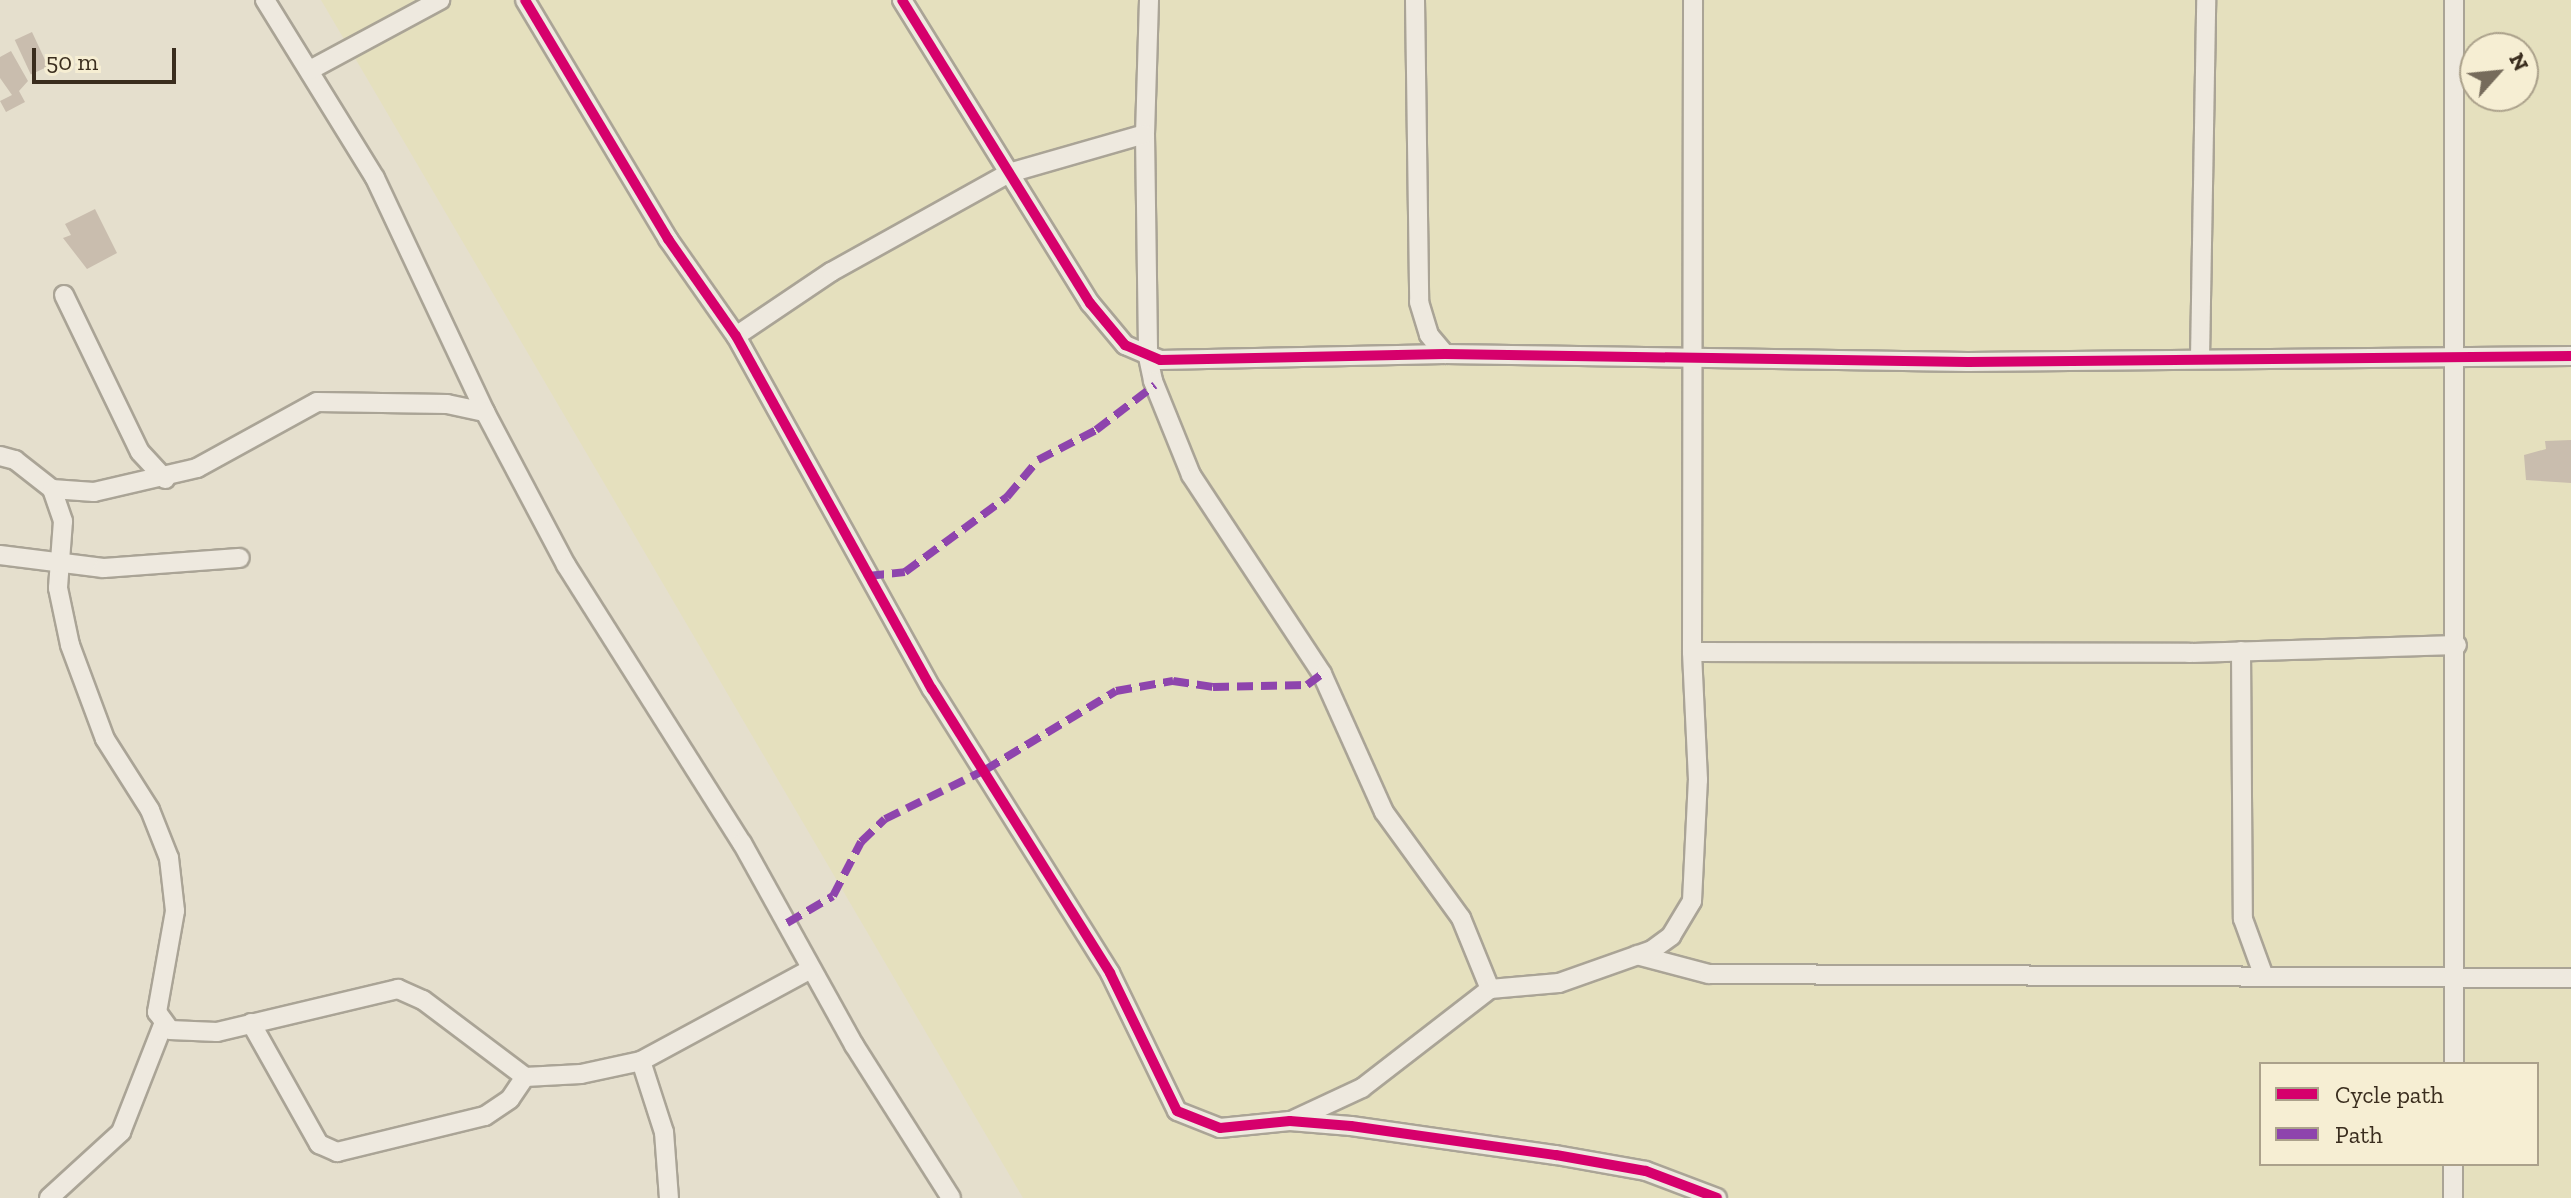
<!DOCTYPE html>
<style>
body{margin:0}
#map{position:relative;width:2571px;height:1198px;overflow:hidden;background:#e5dfcd;font-family:"Zilla Slab",serif}
div>[style]{position:absolute}
.farmland>*{inset:0;background:#e5e0be}
.building>*{inset:0;background:#c9bdae;transform-origin:0 0}
.roads{filter:drop-shadow(2px 0 #aaa496) drop-shadow(-2px 0 #aaa496) drop-shadow(0 2px #aaa496) drop-shadow(0 -2px #aaa496)}
.street>*{height:18px;margin:-9px;padding:0 9px;transform-origin:9px;border-radius:9px;background:#eee9df}
.quiet>*{height:8px;margin-top:-4px;transform-origin:0;background:repeating-linear-gradient(90deg,#8e44ad 0 16px,transparent 0 24px)}
.cycleway>*{height:10px;margin:-5px;padding:0 5px;transform-origin:5px;border-radius:5px;background:#d6006c}
span{translate:-50% -50%;white-space:nowrap;text-align:center;line-height:1.15;-webkit-text-stroke:6px #f6eed3;paint-order:stroke}
.legend{position:absolute;left:2259px;top:1062px;width:280px;height:104px;box-sizing:border-box;background:#f6eed3;border:2px solid #aba18b;margin:0;padding:10px 14px;list-style:none;font-size:24px;color:#3a2d1e}
.legend li{display:flex;align-items:center;gap:16px;height:40px}
.legend b{width:40px;border:2px solid #aba18b}
.north{position:absolute;left:2459px;top:32px;width:80px;height:80px;box-sizing:border-box;background:#f6eed3;border:2px solid #aba18b;border-radius:50%;rotate:63deg;font-size:22px;font-weight:700;line-height:32px;text-align:center;color:#3a2d1e}
.north::after{content:'';display:block;margin:auto;width:28px;height:36px;background:#766b5b;clip-path:polygon(50% 0,100% 100%,50% 72%,0 100%)}
.scale{position:absolute;left:32px;top:48px;width:144px;height:36px;box-sizing:border-box;border:4px solid #3a2d1e;border-top:0;padding-left:10px;font-size:24px;line-height:28px;white-space:nowrap;color:#3a2d1e;-webkit-text-stroke:6px #f6eed3;paint-order:stroke}
</style>
<div id="map">
<div class="farmland">
<i style="clip-path:polygon(evenodd,321px 0,2571px 0,2571px 1198px,1023px 1198px,321px 0,2475px 48px,2523px 48px,2523px 96px,2475px 96px,2475px 48px,321px 0,2261px 1064px,2537px 1064px,2537px 1164px,2261px 1164px,2261px 1064px)"></i>
</div>
<div class="building">
<i style="left:32px;top:32px;width:38px;height:19px;rotate:65deg"></i>
<i style="clip-path:polygon(11px 51px,28px 81px,19px 91px,25px 102px,6px 112px,0 101px,12px 95px,0 78px,0 57px)"></i>
<i style="clip-path:polygon(95px 209px,117px 253px,87px 269px,63px 238px,71px 235px,65px 224px)"></i>
<i style="clip-path:polygon(2571px 440px,2571px 483px,2526px 480px,2524px 455px,2546px 449px,2545px 441px)"></i>
</div>
<div class="roads">
<div class="street">
<i style="left:265px;top:0;width:209px;rotate:58.3deg"></i>
<i style="left:375px;top:178px;width:259px;rotate:64.8deg"></i>
<i style="left:485px;top:412px;width:173px;rotate:62.1deg"></i>
<i style="left:566px;top:565px;width:329px;rotate:57.7deg"></i>
<i style="left:742px;top:843px;width:231px;rotate:61deg"></i>
<i style="left:854px;top:1045px;width:181px;rotate:57.6deg"></i>
<i style="left:525px;top:0;width:279px;rotate:59.1deg"></i>
<i style="left:668px;top:239px;width:118px;rotate:55deg"></i>
<i style="left:736px;top:336px;width:404px;rotate:61deg"></i>
<i style="left:932px;top:689px;width:335px;rotate:57.9deg"></i>
<i style="left:1110px;top:973px;width:153px;rotate:64.1deg"></i>
<i style="left:1177px;top:1111px;width:46px;rotate:21.6deg"></i>
<i style="left:1220px;top:1128px;width:70px;rotate:-5.7deg"></i>
<i style="left:1290px;top:1121px;width:61px;rotate:4.7deg"></i>
<i style="left:1351px;top:1126px;width:207px;rotate:8.1deg"></i>
<i style="left:1556px;top:1155px;width:91px;rotate:10.1deg"></i>
<i style="left:1646px;top:1171px;width:76px;rotate:20.8deg"></i>
<i style="left:902px;top:0;width:357px;rotate:58.2deg"></i>
<i style="left:1090px;top:303px;width:55px;rotate:50.2deg"></i>
<i style="left:1125px;top:345px;width:38px;rotate:23deg"></i>
<i style="left:1160px;top:360px;width:285px;rotate:-1.2deg"></i>
<i style="left:1445px;top:354px;width:523px;rotate:0.88deg"></i>
<i style="left:1968px;top:362px;width:603px;rotate:-0.57deg"></i>
<i style="left:1149px;top:0;width:134px;rotate:91.7deg"></i>
<i style="left:1145px;top:134px;width:223px;rotate:89.2deg"></i>
<i style="left:1148px;top:357px;width:25px;rotate:78deg"></i>
<i style="left:1153px;top:381px;width:101px;rotate:68deg"></i>
<i style="left:1191px;top:475px;width:238px;rotate:56.6deg"></i>
<i style="left:1322px;top:674px;width:151px;rotate:65.8deg"></i>
<i style="left:1384px;top:812px;width:131px;rotate:54deg"></i>
<i style="left:1461px;top:918px;width:77px;rotate:67.8deg"></i>
<i style="left:1415px;top:0;width:302px;rotate:89.2deg"></i>
<i style="left:1419px;top:302px;width:34px;rotate:73deg"></i>
<i style="left:1429px;top:335px;width:25px;rotate:50deg"></i>
<i style="left:310px;top:70px;width:148px;rotate:-28.3deg"></i>
<i style="left:64px;top:295px;width:174px;rotate:64.2deg"></i>
<i style="left:140px;top:452px;width:37px;rotate:47deg"></i>
<i style="left:736px;top:336px;width:115px;rotate:-34deg"></i>
<i style="left:831px;top:272px;width:204px;rotate:-29.1deg"></i>
<i style="left:1009px;top:173px;width:141px;rotate:-16deg"></i>
<i style="left:2200px;top:358px;width:358px;rotate:-89deg"></i>
<i style="left:0;top:456px;width:16px;rotate:15deg"></i>
<i style="left:15px;top:460px;width:47px;rotate:38.1deg"></i>
<i style="left:52px;top:489px;width:42px;rotate:4.1deg"></i>
<i style="left:94px;top:492px;width:106px;rotate:-13.1deg"></i>
<i style="left:197px;top:468px;width:137px;rotate:-28.8deg"></i>
<i style="left:317px;top:402px;width:130px;rotate:0.9deg"></i>
<i style="left:447px;top:404px;width:39px;rotate:12deg"></i>
<i style="left:52px;top:489px;width:34px;rotate:71deg"></i>
<i style="left:63px;top:521px;width:67px;rotate:94.3deg"></i>
<i style="left:58px;top:588px;width:58px;rotate:78.1deg"></i>
<i style="left:70px;top:645px;width:100px;rotate:69.6deg"></i>
<i style="left:105px;top:739px;width:84px;rotate:57.6deg"></i>
<i style="left:150px;top:810px;width:52px;rotate:68.4deg"></i>
<i style="left:169px;top:858px;width:53px;rotate:83.5deg"></i>
<i style="left:175px;top:911px;width:103px;rotate:100.1deg"></i>
<i style="left:157px;top:1012px;width:22px;rotate:54deg"></i>
<i style="left:170px;top:1030px;width:47px;rotate:2.4deg"></i>
<i style="left:217px;top:1032px;width:186px;rotate:-13.4deg"></i>
<i style="left:398px;top:989px;width:27px;rotate:24deg"></i>
<i style="left:423px;top:1000px;width:128px;rotate:37deg"></i>
<i style="left:525px;top:1077px;width:56px;rotate:-3.1deg"></i>
<i style="left:581px;top:1074px;width:61px;rotate:-12.2deg"></i>
<i style="left:641px;top:1061px;width:193px;rotate:-28.4deg"></i>
<i style="left:0;top:555px;width:104px;rotate:7.2deg"></i>
<i style="left:103px;top:568px;width:137px;rotate:-4.2deg"></i>
<i style="left:2241px;top:651px;width:268px;rotate:89.6deg"></i>
<i style="left:2243px;top:919px;width:59px;rotate:70deg"></i>
<i style="left:1692px;top:652px;width:497px;rotate:0.1deg"></i>
<i style="left:2189px;top:653px;width:268px;rotate:-1.7deg"></i>
<i style="left:1637px;top:955px;width:74px;rotate:14.8deg"></i>
<i style="left:1709px;top:974px;width:862px;rotate:0.27deg"></i>
<i style="left:251px;top:1023px;width:139px;rotate:60.7deg"></i>
<i style="left:319px;top:1144px;width:20px;rotate:24deg"></i>
<i style="left:337px;top:1152px;width:152px;rotate:-13.7deg"></i>
<i style="left:485px;top:1116px;width:30px;rotate:-34deg"></i>
<i style="left:510px;top:1099px;width:27px;rotate:-56deg"></i>
<i style="left:641px;top:1061px;width:75px;rotate:72.1deg"></i>
<i style="left:664px;top:1132px;width:66px;rotate:85.7deg"></i>
<i style="left:2454px;top:1064px;width:1064px;rotate:-90deg"></i>
<i style="left:1293px;top:1120px;width:76px;rotate:-24.9deg"></i>
<i style="left:1362px;top:1088px;width:162px;rotate:-37.7deg"></i>
<i style="left:1490px;top:989px;width:69px;rotate:-5deg"></i>
<i style="left:1559px;top:983px;width:99px;rotate:-19.5deg"></i>
<i style="left:1652px;top:950px;width:24px;rotate:-36deg"></i>
<i style="left:1671px;top:936px;width:41px;rotate:-59deg"></i>
<i style="left:1692px;top:901px;width:121px;rotate:-87.2deg"></i>
<i style="left:1698px;top:780px;width:128px;rotate:-92.7deg"></i>
<i style="left:1692px;top:652px;width:652px;rotate:-89.91deg"></i>
<i style="left:49px;top:1198px;width:98px;rotate:-42.5deg"></i>
<i style="left:121px;top:1132px;width:115px;rotate:-68.6deg"></i>
<i style="left:2453px;top:1198px;width:34px;rotate:-90deg"></i>
</div>
</div>
<div class="quiet">
<i style="left:868px;top:576px;width:37px;rotate:-6deg"></i>
<i style="left:905px;top:572px;width:127px;rotate:-36.3deg"></i>
<i style="left:1007px;top:497px;width:48px;rotate:-50deg"></i>
<i style="left:1038px;top:460px;width:65px;rotate:-27.3deg"></i>
<i style="left:1096px;top:430px;width:74px;rotate:-37.3deg"></i>
<i style="left:787px;top:923px;width:53px;rotate:-30.4deg"></i>
<i style="left:833px;top:896px;width:61px;rotate:-62.6deg"></i>
<i style="left:861px;top:842px;width:33px;rotate:-44deg"></i>
<i style="left:885px;top:819px;width:111px;rotate:-26.1deg"></i>
<i style="left:985px;top:770px;width:153px;rotate:-31.1deg"></i>
<i style="left:1116px;top:691px;width:58px;rotate:-10deg"></i>
<i style="left:1173px;top:681px;width:40px;rotate:8.5deg"></i>
<i style="left:1213px;top:687px;width:94px;rotate:-1.2deg"></i>
<i style="left:1307px;top:685px;width:19px;rotate:-36deg"></i>
</div>
<div class="cycleway">
<i style="left:525px;top:0;width:279px;rotate:59.1deg"></i>
<i style="left:668px;top:239px;width:118px;rotate:55deg"></i>
<i style="left:736px;top:336px;width:404px;rotate:61deg"></i>
<i style="left:932px;top:689px;width:335px;rotate:57.9deg"></i>
<i style="left:1110px;top:973px;width:153px;rotate:64.1deg"></i>
<i style="left:1177px;top:1111px;width:46px;rotate:21.6deg"></i>
<i style="left:1220px;top:1128px;width:70px;rotate:-5.7deg"></i>
<i style="left:1290px;top:1121px;width:61px;rotate:4.7deg"></i>
<i style="left:1351px;top:1126px;width:207px;rotate:8.1deg"></i>
<i style="left:1556px;top:1155px;width:91px;rotate:10.1deg"></i>
<i style="left:1646px;top:1171px;width:76px;rotate:20.8deg"></i>
<i style="left:902px;top:0;width:357px;rotate:58.2deg"></i>
<i style="left:1090px;top:303px;width:55px;rotate:50.2deg"></i>
<i style="left:1125px;top:345px;width:38px;rotate:23deg"></i>
<i style="left:1160px;top:360px;width:285px;rotate:-1.2deg"></i>
<i style="left:1445px;top:354px;width:523px;rotate:0.88deg"></i>
<i style="left:1968px;top:362px;width:603px;rotate:-0.57deg"></i>
</div>
<ul class="legend">
<li><b style="height:10px;background:#d6006c"></b>Cycle path</li>
<li><b style="height:10px;background:#8e44ad"></b>Path</li>
</ul>
<div class="north">N</div>
<div class="scale">50 m</div>
</div>
